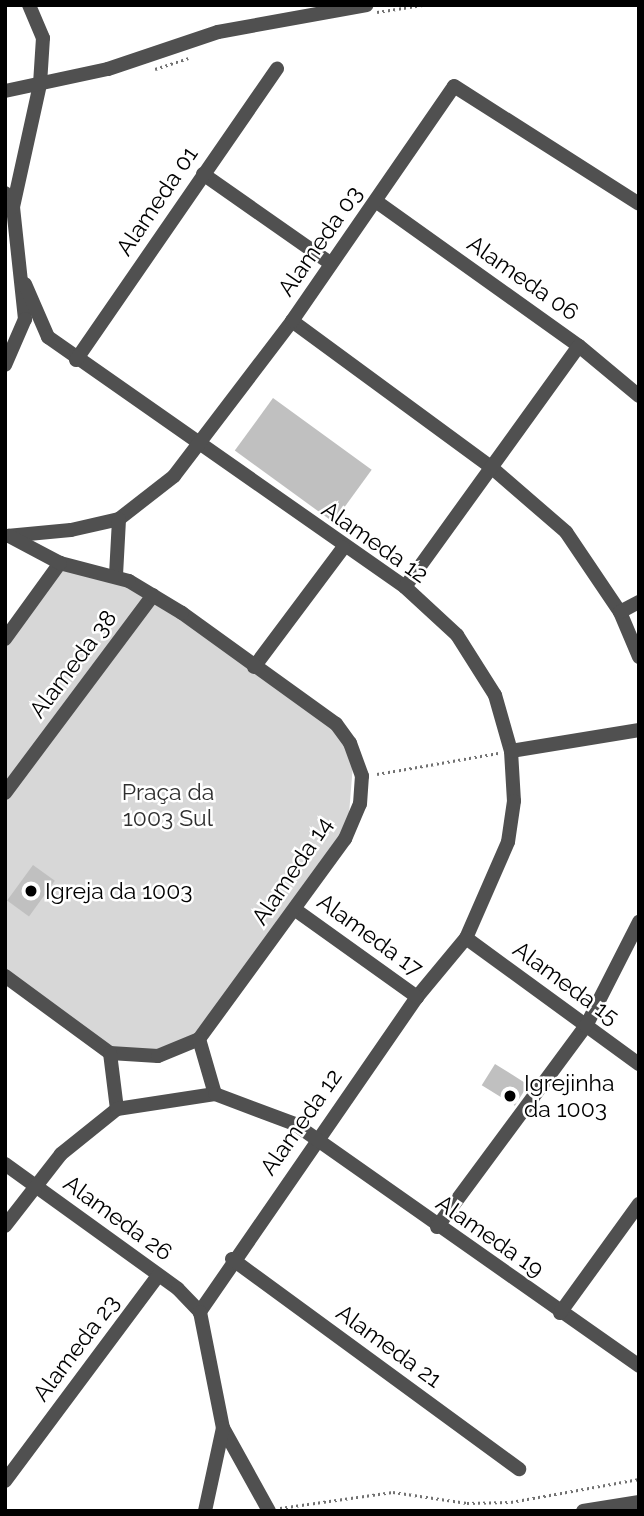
<!DOCTYPE html>
<meta charset="utf-8">
<style>
body{margin:0}
#map{position:relative;width:644px;height:1516px;overflow:hidden;background:#fff;font-family:Raleway,sans-serif}
div>[style]{position:absolute}
.green>*{inset:0;background:#d7d7d7}
.building>*{inset:0;background:#c0c0c0;transform-origin:0 0}
.path>*{height:2.5px;margin-top:-1.25px;transform-origin:0;background:repeating-linear-gradient(90deg,#727272 0 2px,transparent 0 5.5px)}
.minor>*{height:14px;margin:-7px;padding:0 7px;transform-origin:7px;border-radius:7px;background:#505050}
.tertiary>*{height:14px;margin:-7px;padding:0 7px;transform-origin:7px;border-radius:7px;background:#505050}
.dots>*{width:19px;height:19px;translate:-50% -50%;box-sizing:border-box;border:4px solid #fff;border-radius:50%}
span{translate:-50% -50%;white-space:nowrap;text-align:center;line-height:1.15;-webkit-text-stroke:5px #fff;paint-order:stroke}
.street-label{font-size:23px;color:#000}
.park-label{font-size:23px;color:#2e2e2e}
.poi-label{font-size:23px;color:#000}
.left{translate:0 -50%;text-align:left}
.frame{position:absolute;inset:0;border:7px solid #000;pointer-events:none}
</style>
<div id="map">
<div class="green">
<i style="clip-path:polygon(60px 563px,116px 575px,322px 716px,354px 752px,347px 839px,198px 1041px,158px 1056px,110px 1053px,5px 978px,5px 639px)"></i>
</div>
<div class="building">
<i style="left:273px;top:398px;width:122px;height:65px;rotate:36deg"></i>
<i style="left:33px;top:865px;width:27px;height:44px;rotate:36deg"></i>
<i style="left:495px;top:1064px;width:39px;height:25px;rotate:32deg"></i>
</div>
<div class="path">
<i style="left:377px;top:12px;width:46px;rotate:-8.8deg"></i>
<i style="left:155px;top:69px;width:35px;rotate:-18deg"></i>
<i style="left:377px;top:774px;width:123px;rotate:-9.8deg"></i>
<i style="left:280px;top:1508px;width:114px;rotate:-8.1deg"></i>
<i style="left:393px;top:1492px;width:75px;rotate:8.5deg"></i>
<i style="left:467px;top:1503px;width:44px;rotate:-1.3deg"></i>
<i style="left:511px;top:1502px;width:130px;rotate:-10.2deg"></i>
</div>
<div class="minor">
<i style="left:203px;top:174px;width:155px;rotate:35deg"></i>
<i style="left:5px;top:193px;width:16px;rotate:60deg"></i>
<i style="left:13px;top:207px;width:113px;rotate:83.9deg"></i>
<i style="left:25px;top:319px;width:50px;rotate:113.5deg"></i>
<i style="left:377px;top:202px;width:248px;rotate:35.5deg"></i>
<i style="left:579px;top:346px;width:78px;rotate:39.8deg"></i>
<i style="left:13px;top:207px;width:126px;rotate:-77.6deg"></i>
<i style="left:40px;top:84px;width:46px;rotate:-86.3deg"></i>
<i style="left:43px;top:38px;width:36px;rotate:-113deg"></i>
<i style="left:25px;top:284px;width:58px;rotate:66.5deg"></i>
<i style="left:48px;top:337px;width:436px;rotate:35deg"></i>
<i style="left:405px;top:587px;width:71px;rotate:42.7deg"></i>
<i style="left:457px;top:635px;width:71px;rotate:57.7deg"></i>
<i style="left:495px;top:695px;width:58px;rotate:74.1deg"></i>
<i style="left:511px;top:751px;width:50px;rotate:86.6deg"></i>
<i style="left:514px;top:801px;width:41px;rotate:98.3deg"></i>
<i style="left:508px;top:842px;width:105px;rotate:113.6deg"></i>
<i style="left:466px;top:938px;width:77px;rotate:129.7deg"></i>
<i style="left:417px;top:997px;width:383px;rotate:124.6deg"></i>
<i style="left:292px;top:321px;width:247px;rotate:36.3deg"></i>
<i style="left:491px;top:467px;width:99px;rotate:40.9deg"></i>
<i style="left:566px;top:532px;width:97px;rotate:56deg"></i>
<i style="left:620px;top:612px;width:49px;rotate:67.1deg"></i>
<i style="left:76px;top:360px;width:354px;rotate:-55.4deg"></i>
<i style="left:7px;top:536px;width:64px;rotate:-5.4deg"></i>
<i style="left:71px;top:530px;width:49px;rotate:-12.9deg"></i>
<i style="left:119px;top:519px;width:70px;rotate:-38deg"></i>
<i style="left:174px;top:476px;width:195px;rotate:-52.7deg"></i>
<i style="left:292px;top:321px;width:285px;rotate:-55.4deg"></i>
<i style="left:454px;top:86px;width:219px;rotate:32.5deg"></i>
<i style="left:116px;top:575px;width:56px;rotate:-86.9deg"></i>
<i style="left:405px;top:587px;width:297px;rotate:-54.2deg"></i>
<i style="left:620px;top:612px;width:21px;rotate:-28deg"></i>
<i style="left:5px;top:639px;width:94px;rotate:-54.1deg"></i>
<i style="left:254px;top:667px;width:149px;rotate:-53.2deg"></i>
<i style="left:511px;top:751px;width:130px;rotate:-9.3deg"></i>
<i style="left:5px;top:793px;width:247px;rotate:-53.2deg"></i>
<i style="left:297px;top:911px;width:148px;rotate:35.6deg"></i>
<i style="left:466px;top:938px;width:214px;rotate:36.1deg"></i>
<i style="left:5px;top:976px;width:130px;rotate:36.3deg"></i>
<i style="left:110px;top:1053px;width:48px;rotate:3.6deg"></i>
<i style="left:158px;top:1056px;width:44px;rotate:-22.5deg"></i>
<i style="left:199px;top:1039px;width:248px;rotate:-53.9deg"></i>
<i style="left:345px;top:839px;width:38px;rotate:-67deg"></i>
<i style="left:360px;top:804px;width:28px;rotate:-86deg"></i>
<i style="left:362px;top:776px;width:35px;rotate:-110deg"></i>
<i style="left:350px;top:743px;width:24px;rotate:-126deg"></i>
<i style="left:336px;top:724px;width:190px;rotate:-144.2deg"></i>
<i style="left:182px;top:613px;width:62px;rotate:-148.9deg"></i>
<i style="left:129px;top:581px;width:71px;rotate:-165.4deg"></i>
<i style="left:60px;top:563px;width:58px;rotate:-152.1deg"></i>
<i style="left:199px;top:1039px;width:57px;rotate:73.8deg"></i>
<i style="left:110px;top:1053px;width:56px;rotate:82.9deg"></i>
<i style="left:5px;top:1164px;width:213px;rotate:35.8deg"></i>
<i style="left:178px;top:1289px;width:32px;rotate:46deg"></i>
<i style="left:200px;top:1312px;width:118px;rotate:78.8deg"></i>
<i style="left:223px;top:1428px;width:95px;rotate:61deg"></i>
<i style="left:5px;top:1226px;width:91px;rotate:-52.1deg"></i>
<i style="left:61px;top:1154px;width:72px;rotate:-38.8deg"></i>
<i style="left:117px;top:1109px;width:99px;rotate:-8.7deg"></i>
<i style="left:215px;top:1094px;width:85px;rotate:20.6deg"></i>
<i style="left:295px;top:1124px;width:421px;rotate:35.1deg"></i>
<i style="left:437px;top:1227px;width:250px;rotate:-53.5deg"></i>
<i style="left:586px;top:1026px;width:117px;rotate:-63deg"></i>
<i style="left:232px;top:1259px;width:356px;rotate:36.2deg"></i>
<i style="left:560px;top:1313px;width:135px;rotate:-54.1deg"></i>
<i style="left:5px;top:1481px;width:256px;rotate:-53.3deg"></i>
<i style="left:205px;top:1511px;width:85px;rotate:-77.8deg"></i>
</div>
<div class="tertiary">
<i style="left:5px;top:91px;width:105px;rotate:-12.1deg"></i>
<i style="left:108px;top:69px;width:116px;rotate:-18.6deg"></i>
<i style="left:218px;top:32px;width:151px;rotate:-10.3deg"></i>
<i style="left:583px;top:1511px;width:57px;rotate:-9.1deg"></i>
</div>
<div class="dots">
<i style="left:31px;top:891px;background:#000"></i>
<i style="left:510px;top:1096px;background:#000"></i>
</div>
<div class="street-label">
<span style="left:157px;top:201px;rotate:-56deg">Alameda 01</span>
<span style="left:320px;top:241px;rotate:-55deg">Alameda 03</span>
<span style="left:523px;top:278px;rotate:35deg">Alameda 06</span>
<span style="left:375px;top:542px;rotate:35deg">Alameda 12</span>
<span style="left:73px;top:664px;rotate:-53deg">Alameda 38</span>
<span style="left:292px;top:871px;rotate:-56deg">Alameda 14</span>
<span style="left:370px;top:935px;rotate:36deg">Alameda 17</span>
<span style="left:566px;top:983px;rotate:36deg">Alameda 15</span>
<span style="left:301px;top:1122px;rotate:-55deg">Alameda 12</span>
<span style="left:118px;top:1218px;rotate:36deg">Alameda 26</span>
<span style="left:490px;top:1236px;rotate:35deg">Alameda 19</span>
<span style="left:389px;top:1346px;rotate:36deg">Alameda 21</span>
<span style="left:76px;top:1348px;rotate:-53deg">Alameda 23</span>
</div>
<div class="park-label">
<span style="left:168px;top:805px">Praça da<br>1003 Sul</span>
</div>
<div class="poi-label">
<span class="left" style="left:45px;top:891px">Igreja da 1003</span>
<span class="left" style="left:524px;top:1096px">Igrejinha<br>da 1003</span>
</div>
<div class="frame"></div>
</div>
